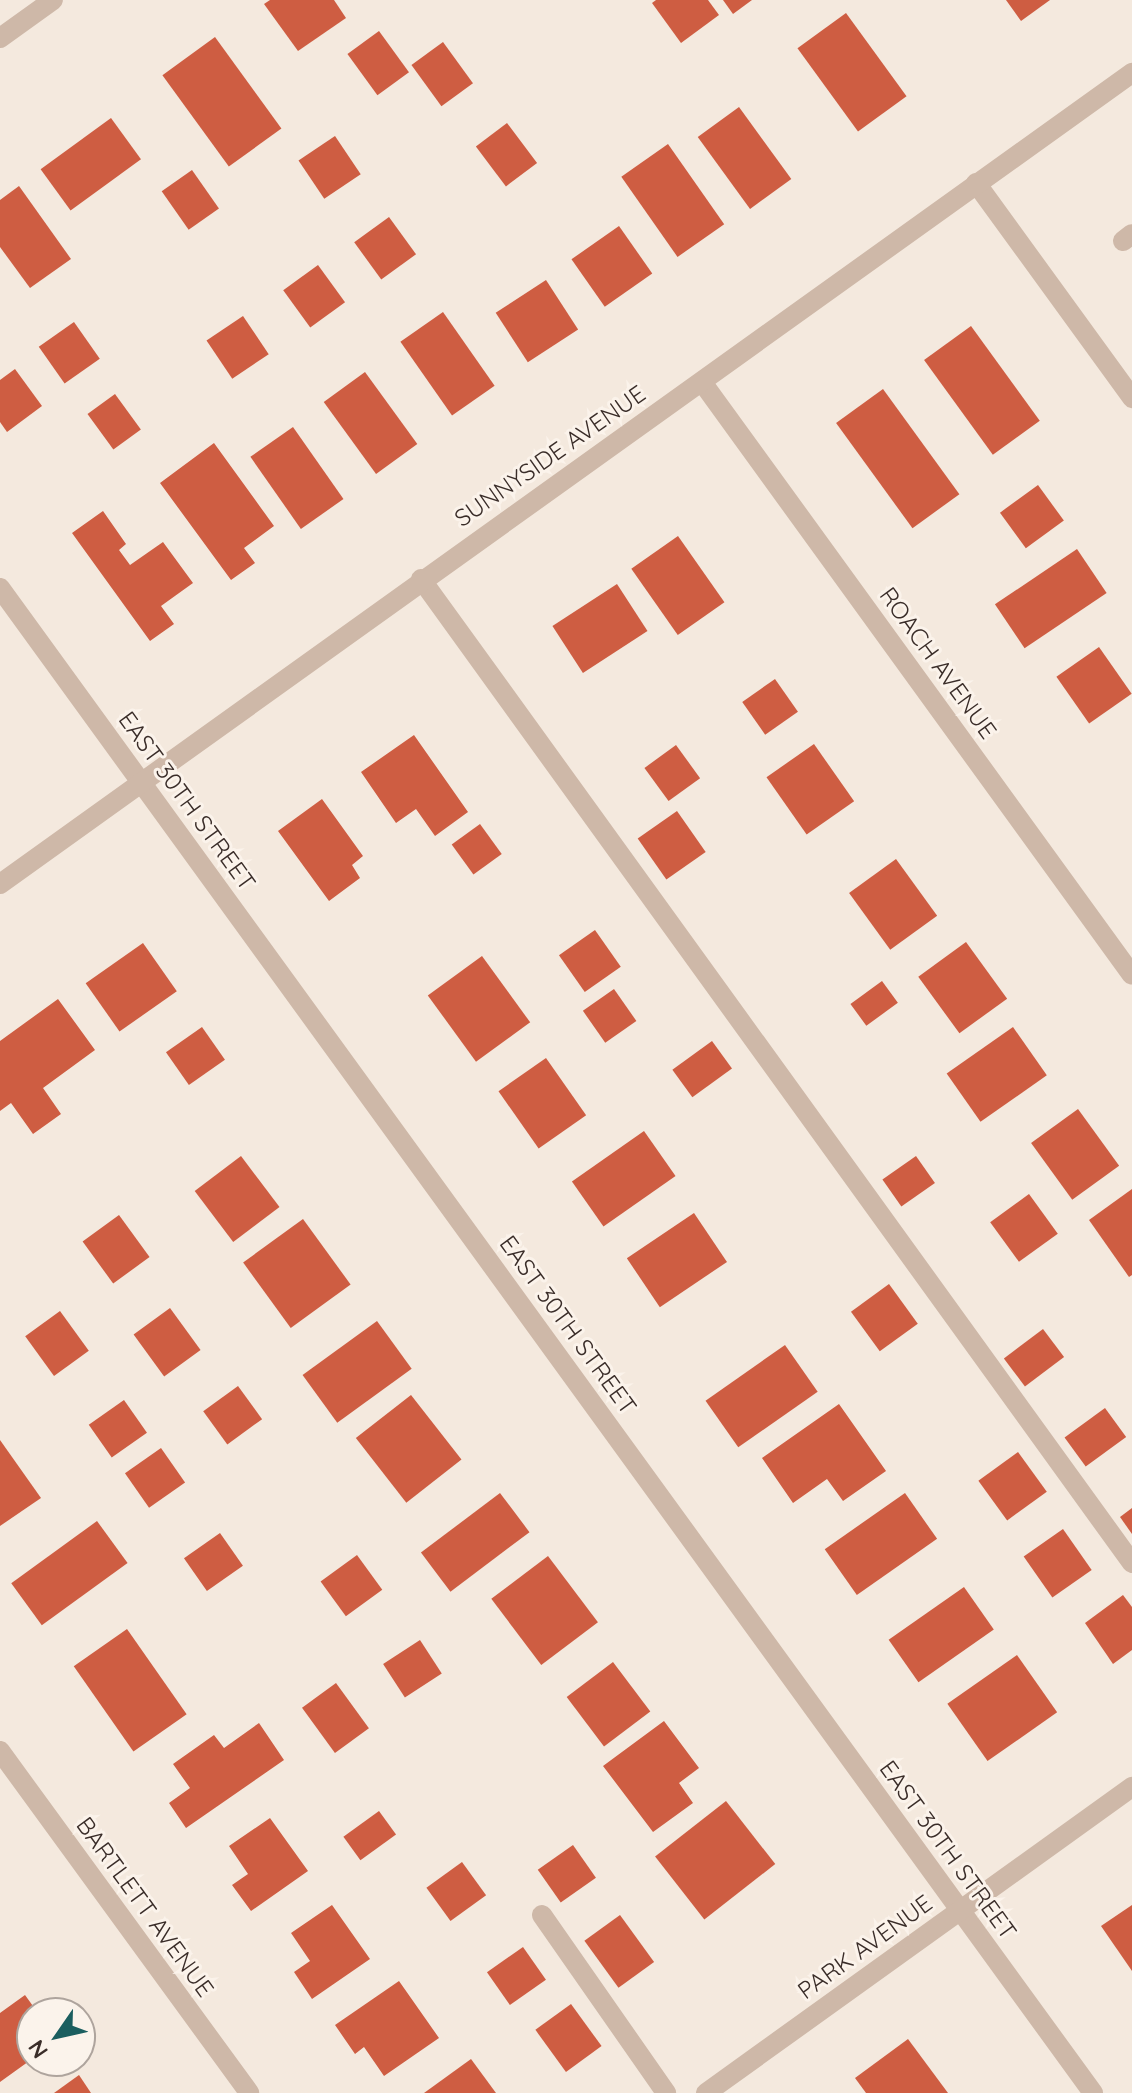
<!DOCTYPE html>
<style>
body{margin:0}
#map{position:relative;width:1132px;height:2093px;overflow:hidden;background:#f4e9de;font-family:Quicksand,sans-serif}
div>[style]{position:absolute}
.building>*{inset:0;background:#ce5d42;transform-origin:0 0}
.lane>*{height:20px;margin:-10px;padding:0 10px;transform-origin:10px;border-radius:10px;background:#ceb8a8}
.street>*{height:20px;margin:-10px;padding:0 10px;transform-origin:10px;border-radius:10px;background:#ceb8a8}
span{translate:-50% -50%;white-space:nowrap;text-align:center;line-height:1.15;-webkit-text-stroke:6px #fbf3eb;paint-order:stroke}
.street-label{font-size:24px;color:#3a2d29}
.north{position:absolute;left:16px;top:1997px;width:80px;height:80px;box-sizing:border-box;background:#fbf3eb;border:2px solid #aea49d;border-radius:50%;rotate:236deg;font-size:22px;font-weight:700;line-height:32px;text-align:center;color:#3a2d29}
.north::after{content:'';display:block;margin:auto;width:28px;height:36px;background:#1b5e5f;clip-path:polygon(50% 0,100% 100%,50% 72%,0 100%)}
</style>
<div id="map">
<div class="building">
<i style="clip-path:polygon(270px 0,334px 0,346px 18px,298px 51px,264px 4px)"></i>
<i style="clip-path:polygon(656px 0,708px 0,719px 15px,681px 43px,652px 3px)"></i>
<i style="clip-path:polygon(723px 0,752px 0,733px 14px)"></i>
<i style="clip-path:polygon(1006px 0,1050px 0,1021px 21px)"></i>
<i style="left:846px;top:13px;width:103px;height:60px;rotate:54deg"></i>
<i style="left:379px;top:31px;width:51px;height:39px;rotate:54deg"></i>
<i style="left:215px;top:37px;width:113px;height:65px;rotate:54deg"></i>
<i style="left:443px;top:42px;width:51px;height:39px;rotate:54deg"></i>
<i style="left:739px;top:107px;width:89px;height:51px;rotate:54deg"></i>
<i style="left:111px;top:118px;width:51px;height:87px;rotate:54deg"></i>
<i style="left:507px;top:123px;width:50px;height:39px;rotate:53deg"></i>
<i style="left:335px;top:136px;width:46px;height:44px;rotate:56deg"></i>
<i style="left:668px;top:144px;width:98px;height:57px;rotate:55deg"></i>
<i style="left:192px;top:170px;width:47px;height:37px;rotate:55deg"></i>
<i style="clip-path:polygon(19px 186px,71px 259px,30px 288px,0 247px,0 200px)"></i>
<i style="left:389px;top:217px;width:46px;height:43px;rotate:54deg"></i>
<i style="left:619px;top:226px;width:58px;height:58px;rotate:55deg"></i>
<i style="left:318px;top:265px;width:46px;height:43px;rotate:54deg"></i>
<i style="left:546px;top:280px;width:59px;height:60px;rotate:57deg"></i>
<i style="left:443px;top:312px;width:90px;height:52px;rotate:55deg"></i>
<i style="left:243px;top:316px;width:46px;height:44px;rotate:56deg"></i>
<i style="left:74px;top:322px;width:45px;height:43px;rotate:55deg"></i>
<i style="left:971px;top:326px;width:117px;height:58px;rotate:54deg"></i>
<i style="clip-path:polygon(15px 369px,42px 406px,7px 432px,0 422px,0 380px)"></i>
<i style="left:365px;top:372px;width:89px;height:51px;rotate:54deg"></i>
<i style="left:883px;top:389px;width:130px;height:58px;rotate:54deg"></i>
<i style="left:115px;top:394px;width:44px;height:34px;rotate:54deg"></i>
<i style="left:293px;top:427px;width:88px;height:52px;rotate:55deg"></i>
<i style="clip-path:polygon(214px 443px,274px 526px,244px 548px,255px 563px,231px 580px,160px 483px)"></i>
<i style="left:1038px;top:485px;width:44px;height:47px;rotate:54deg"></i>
<i style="clip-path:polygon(103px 511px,126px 544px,119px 550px,130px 565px,163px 542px,193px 583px,161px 606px,174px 624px,150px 641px,72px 533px)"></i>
<i style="left:678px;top:536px;width:81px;height:57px;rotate:55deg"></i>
<i style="left:1077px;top:549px;width:53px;height:99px;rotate:56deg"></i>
<i style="left:617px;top:584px;width:56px;height:77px;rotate:57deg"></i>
<i style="left:1099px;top:647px;width:57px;height:52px;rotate:55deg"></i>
<i style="left:775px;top:679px;width:40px;height:40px;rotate:55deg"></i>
<i style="clip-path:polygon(414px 735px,468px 812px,435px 836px,416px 809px,396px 823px,361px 772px)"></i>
<i style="left:814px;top:744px;width:70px;height:58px;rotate:55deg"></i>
<i style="left:676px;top:745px;width:41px;height:39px;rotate:54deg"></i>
<i style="clip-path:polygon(322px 799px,363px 856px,352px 865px,360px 878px,329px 901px,278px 831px)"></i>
<i style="left:677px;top:811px;width:50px;height:48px;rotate:55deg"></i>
<i style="left:480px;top:824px;width:37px;height:35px;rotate:54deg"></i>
<i style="left:896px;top:859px;width:70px;height:58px;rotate:54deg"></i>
<i style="left:595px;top:930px;width:45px;height:44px;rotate:55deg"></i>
<i style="left:966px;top:942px;width:70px;height:59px;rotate:54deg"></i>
<i style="left:143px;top:943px;width:59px;height:70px;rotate:55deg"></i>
<i style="left:482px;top:956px;width:82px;height:67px;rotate:54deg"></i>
<i style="left:882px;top:981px;width:27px;height:39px;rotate:54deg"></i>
<i style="left:614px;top:989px;width:39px;height:38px;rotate:55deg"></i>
<i style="clip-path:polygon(58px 999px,95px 1050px,43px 1088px,61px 1114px,33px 1134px,11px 1103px,0 1111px,0 1041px)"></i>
<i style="left:202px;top:1027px;width:40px;height:44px;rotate:55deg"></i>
<i style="left:1013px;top:1027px;width:59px;height:81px;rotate:55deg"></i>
<i style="left:712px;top:1041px;width:34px;height:49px;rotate:54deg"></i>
<i style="left:546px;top:1058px;width:70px;height:58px;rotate:55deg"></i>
<i style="left:1078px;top:1109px;width:70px;height:58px;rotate:54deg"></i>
<i style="left:644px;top:1131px;width:55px;height:88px;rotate:55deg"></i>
<i style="left:241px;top:1156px;width:64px;height:58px;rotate:53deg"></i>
<i style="left:916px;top:1156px;width:33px;height:41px;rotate:55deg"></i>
<i style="clip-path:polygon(1132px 1189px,1132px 1275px,1129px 1277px,1089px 1220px)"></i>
<i style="left:1029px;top:1194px;width:49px;height:48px;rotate:54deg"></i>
<i style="left:694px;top:1213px;width:59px;height:81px;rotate:56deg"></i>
<i style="left:119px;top:1215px;width:52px;height:45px;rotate:54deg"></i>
<i style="left:303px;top:1219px;width:81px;height:74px;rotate:54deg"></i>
<i style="left:889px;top:1284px;width:49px;height:47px;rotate:54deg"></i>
<i style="left:170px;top:1308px;width:52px;height:45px;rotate:54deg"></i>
<i style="left:60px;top:1311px;width:49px;height:43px;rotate:54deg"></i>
<i style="left:377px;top:1321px;width:59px;height:92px;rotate:54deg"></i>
<i style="left:1043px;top:1329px;width:35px;height:49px;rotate:53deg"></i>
<i style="left:785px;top:1345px;width:57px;height:97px;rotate:55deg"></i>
<i style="left:238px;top:1386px;width:41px;height:43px;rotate:54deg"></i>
<i style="left:411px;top:1395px;width:82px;height:70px;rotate:52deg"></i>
<i style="left:124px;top:1400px;width:40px;height:43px;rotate:55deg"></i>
<i style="clip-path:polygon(839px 1404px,886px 1471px,843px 1501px,827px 1479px,793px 1503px,762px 1458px)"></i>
<i style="left:1105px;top:1408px;width:36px;height:50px;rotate:54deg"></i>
<i style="clip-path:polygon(0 1440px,41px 1498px,0 1526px)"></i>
<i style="left:161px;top:1448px;width:42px;height:44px;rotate:55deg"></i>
<i style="left:1018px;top:1452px;width:49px;height:49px;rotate:54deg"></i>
<i style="left:500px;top:1493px;width:49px;height:99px;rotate:53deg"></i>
<i style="left:905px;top:1493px;width:56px;height:98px;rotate:55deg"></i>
<i style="clip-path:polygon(1132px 1508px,1132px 1534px,1120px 1517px)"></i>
<i style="left:97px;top:1521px;width:52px;height:106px;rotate:54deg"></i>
<i style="left:1063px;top:1529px;width:50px;height:48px;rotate:55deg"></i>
<i style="left:220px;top:1533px;width:40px;height:44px;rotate:55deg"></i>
<i style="left:357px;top:1555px;width:43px;height:45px;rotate:54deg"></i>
<i style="left:548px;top:1556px;width:83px;height:71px;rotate:53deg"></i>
<i style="left:964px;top:1587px;width:52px;height:92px;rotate:55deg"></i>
<i style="clip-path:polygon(1123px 1595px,1132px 1607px,1132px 1650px,1113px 1664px,1085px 1623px)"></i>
<i style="left:127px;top:1629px;width:104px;height:65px;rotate:55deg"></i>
<i style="left:420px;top:1640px;width:40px;height:44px;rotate:57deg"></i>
<i style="left:1017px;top:1655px;width:70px;height:85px;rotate:55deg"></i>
<i style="left:613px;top:1662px;width:62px;height:58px;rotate:53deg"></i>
<i style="left:336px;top:1683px;width:56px;height:42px;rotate:54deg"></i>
<i style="clip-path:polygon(664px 1721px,699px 1768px,679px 1783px,693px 1803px,653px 1832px,603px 1766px)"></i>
<i style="clip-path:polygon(259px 1723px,284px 1760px,186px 1828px,169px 1803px,190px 1788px,173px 1764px,214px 1735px,224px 1748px)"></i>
<i style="left:726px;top:1801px;width:80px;height:90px;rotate:52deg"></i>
<i style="left:379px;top:1811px;width:29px;height:44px;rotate:54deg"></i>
<i style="clip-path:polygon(270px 1818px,308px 1871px,251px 1911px,232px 1885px,248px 1874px,229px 1846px)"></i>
<i style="left:573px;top:1845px;width:40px;height:43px;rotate:55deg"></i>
<i style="left:462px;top:1862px;width:41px;height:44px;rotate:54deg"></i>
<i style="clip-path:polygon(332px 1905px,370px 1959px,312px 1999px,294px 1972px,310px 1961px,291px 1933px)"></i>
<i style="clip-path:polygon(1132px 1905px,1132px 1971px,1101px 1926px)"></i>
<i style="left:620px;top:1915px;width:58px;height:44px;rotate:54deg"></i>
<i style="left:523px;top:1947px;width:40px;height:44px;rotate:55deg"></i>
<i style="clip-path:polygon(399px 1981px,439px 2038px,384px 2076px,364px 2047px,355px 2054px,335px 2025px)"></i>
<i style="clip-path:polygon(25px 1995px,38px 2013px,32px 2013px,32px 2059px,0 2082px,0 2013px)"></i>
<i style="left:571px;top:2004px;width:52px;height:44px;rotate:54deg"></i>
<i style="clip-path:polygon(908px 2039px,948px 2093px,866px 2093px,855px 2078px)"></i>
<i style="clip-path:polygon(471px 2059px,496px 2093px,424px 2093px)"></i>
<i style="clip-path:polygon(79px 2075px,91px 2093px,54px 2093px)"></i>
</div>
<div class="lane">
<i style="left:976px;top:183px;width:266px;rotate:54deg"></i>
<i style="left:1123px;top:241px;width:11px;rotate:-38deg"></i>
<i style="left:421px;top:579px;width:1214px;rotate:54.15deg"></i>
<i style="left:542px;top:1915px;width:217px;rotate:55.1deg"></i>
</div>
<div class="street">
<i style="left:0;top:38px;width:65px;rotate:-35.6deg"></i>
<i style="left:702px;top:382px;width:732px;rotate:54.05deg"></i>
<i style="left:0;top:588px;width:1860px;rotate:54.01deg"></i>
<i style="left:0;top:884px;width:1393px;rotate:-35.62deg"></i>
<i style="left:0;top:1751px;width:423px;rotate:53.9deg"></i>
<i style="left:706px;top:2093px;width:525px;rotate:-35.69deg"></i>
</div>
<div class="street-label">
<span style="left:550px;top:456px;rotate:-35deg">SUNNYSIDE AVENUE</span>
<span style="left:938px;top:663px;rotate:54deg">ROACH AVENUE</span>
<span style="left:187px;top:801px;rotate:54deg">EAST 30TH STREET</span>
<span style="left:568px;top:1325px;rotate:54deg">EAST 30TH STREET</span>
<span style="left:948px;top:1850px;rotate:54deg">EAST 30TH STREET</span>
<span style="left:145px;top:1907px;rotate:54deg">BARTLETT AVENUE</span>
<span style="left:865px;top:1947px;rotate:-36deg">PARK AVENUE</span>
</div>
<div class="north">N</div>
</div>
